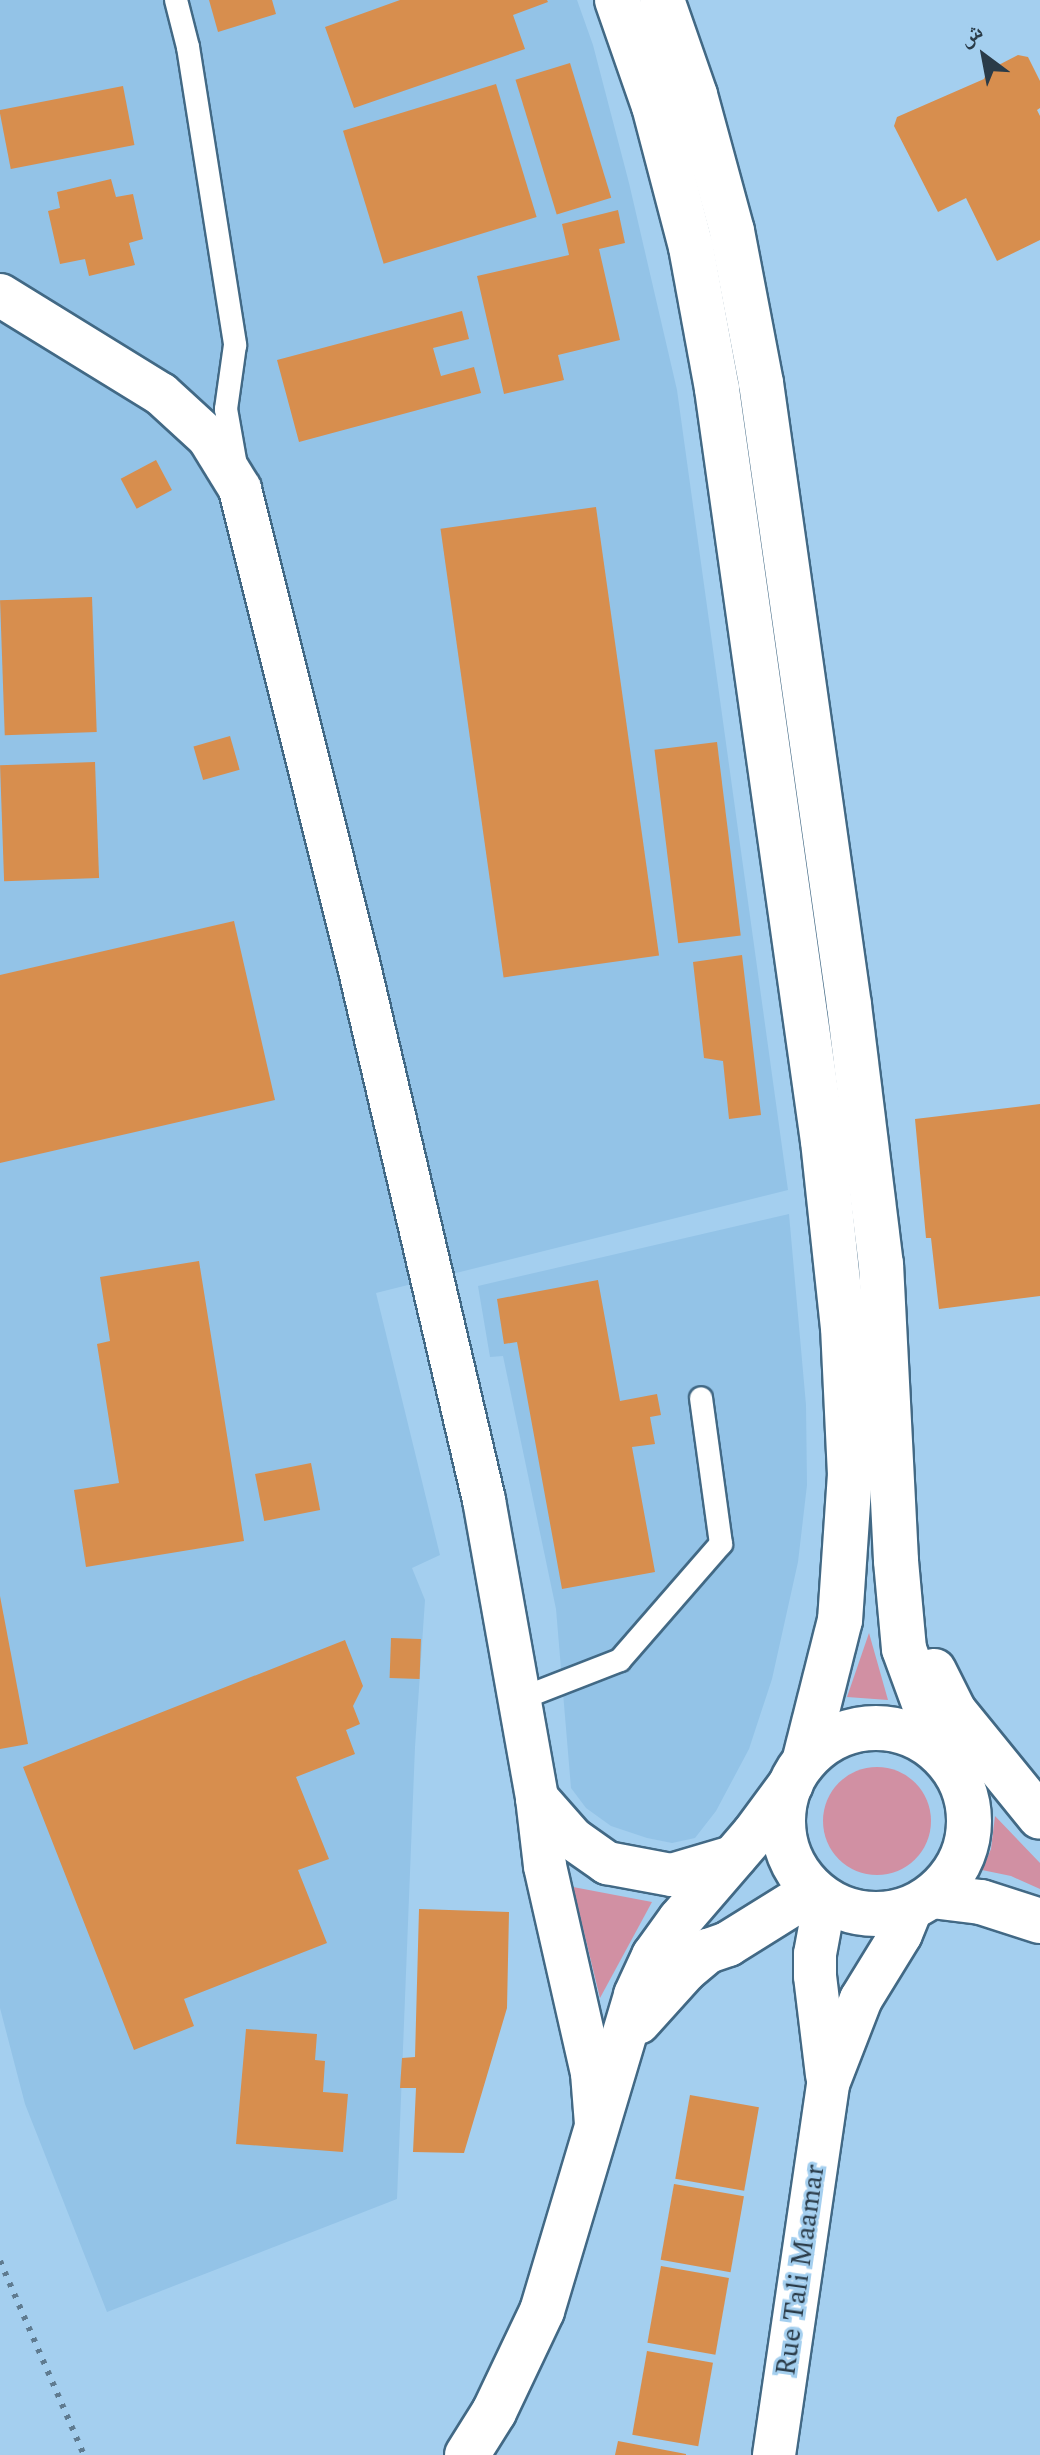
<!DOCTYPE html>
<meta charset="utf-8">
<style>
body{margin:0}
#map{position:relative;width:1040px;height:2455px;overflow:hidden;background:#a4cfef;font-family:Spectral,"Noto Naskh Arabic",serif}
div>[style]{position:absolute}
.built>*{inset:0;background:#93c3e7}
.green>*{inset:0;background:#d190a3}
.round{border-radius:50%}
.building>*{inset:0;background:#d78e4e;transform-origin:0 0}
.roads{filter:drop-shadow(2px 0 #426985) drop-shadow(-2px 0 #426985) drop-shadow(0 2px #426985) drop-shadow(0 -2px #426985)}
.lane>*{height:22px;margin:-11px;padding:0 11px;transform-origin:11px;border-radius:11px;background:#fff}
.street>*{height:42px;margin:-21px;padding:0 21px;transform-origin:21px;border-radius:21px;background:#fff}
.secondary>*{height:44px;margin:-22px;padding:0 22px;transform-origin:22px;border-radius:22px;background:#fff}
.secondary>.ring{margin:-22px;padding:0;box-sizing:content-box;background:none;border:44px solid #fff;border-radius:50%}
.rail>*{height:6px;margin-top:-3px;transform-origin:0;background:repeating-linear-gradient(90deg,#5f7b90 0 4px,transparent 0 12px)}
span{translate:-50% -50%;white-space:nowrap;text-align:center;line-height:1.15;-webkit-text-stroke:6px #a4cfef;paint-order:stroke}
.street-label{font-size:28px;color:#2a3b48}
.north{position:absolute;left:944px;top:16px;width:80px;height:80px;-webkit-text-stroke:6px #a4cfef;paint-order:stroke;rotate:328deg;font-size:22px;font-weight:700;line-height:32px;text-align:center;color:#2a3b48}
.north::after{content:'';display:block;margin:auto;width:28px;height:36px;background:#2a3b48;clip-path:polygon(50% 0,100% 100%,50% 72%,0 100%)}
</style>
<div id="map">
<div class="built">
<i style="clip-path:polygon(0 0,577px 0,593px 45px,629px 183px,677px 390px,788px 1190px,376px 1293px,440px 1555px,412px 1568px,425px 1600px,415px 1747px,397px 2199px,107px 2312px,25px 2104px,0 2008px)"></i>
<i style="clip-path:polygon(789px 1214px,806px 1405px,807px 1485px,798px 1562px,772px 1679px,749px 1749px,716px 1811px,695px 1838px,672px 1843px,647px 1838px,611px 1826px,586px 1808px,571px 1788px,556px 1609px,503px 1356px,490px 1357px,478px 1286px)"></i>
</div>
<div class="green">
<i style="clip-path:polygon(869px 1633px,888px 1700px,847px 1697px)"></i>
<i class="round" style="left:823px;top:1767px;width:108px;height:108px"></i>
<i style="clip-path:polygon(995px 1816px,1040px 1863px,1040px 1889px,1011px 1876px,982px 1870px,991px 1849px)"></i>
<i style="clip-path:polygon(573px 1887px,652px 1902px,600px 1998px)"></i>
</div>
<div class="building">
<i style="clip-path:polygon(209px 0,272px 0,276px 14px,218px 32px)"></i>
<i style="clip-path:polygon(400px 0,547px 0,548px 2px,513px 15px,525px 49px,354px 108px,325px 27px)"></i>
<i style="clip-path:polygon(1018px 55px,1028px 57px,1040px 81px,1040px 108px,1037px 110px,1040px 116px,1040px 240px,997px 261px,966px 198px,938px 212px,894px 126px,897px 117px,984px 79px,987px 71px)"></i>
<i style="left:570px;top:63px;width:141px;height:57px;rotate:73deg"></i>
<i style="left:496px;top:84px;width:139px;height:160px;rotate:73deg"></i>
<i style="left:123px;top:86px;width:60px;height:126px;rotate:79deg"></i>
<i style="clip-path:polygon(111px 179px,116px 197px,133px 194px,143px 239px,129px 243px,135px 265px,89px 276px,85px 259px,60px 264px,48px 211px,60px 208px,57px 192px)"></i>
<i style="clip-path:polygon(618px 210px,625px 243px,599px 249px,620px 340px,558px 355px,564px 380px,504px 394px,477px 276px,569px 255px,562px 224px)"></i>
<i style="clip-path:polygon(462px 311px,469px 339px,433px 348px,441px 376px,474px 367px,481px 393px,299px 442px,277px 360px)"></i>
<i style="left:156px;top:460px;width:34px;height:40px;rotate:62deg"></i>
<i style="left:596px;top:507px;width:453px;height:157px;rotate:82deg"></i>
<i style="left:92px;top:597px;width:135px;height:92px;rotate:88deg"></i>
<i style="left:230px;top:736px;width:35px;height:38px;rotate:74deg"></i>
<i style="left:717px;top:742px;width:195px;height:63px;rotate:83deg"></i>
<i style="left:95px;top:762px;width:116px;height:95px;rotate:88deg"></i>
<i style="clip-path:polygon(234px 921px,275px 1100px,0 1163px,0 975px)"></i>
<i style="clip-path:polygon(742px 955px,761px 1115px,729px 1119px,723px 1061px,704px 1058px,693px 962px)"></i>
<i style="clip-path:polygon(1040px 1104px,1040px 1296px,939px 1309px,931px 1238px,926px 1238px,915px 1119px)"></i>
<i style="clip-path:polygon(199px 1261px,244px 1541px,86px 1567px,74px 1490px,119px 1483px,97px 1344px,110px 1341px,100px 1277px)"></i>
<i style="clip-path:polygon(598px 1280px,620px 1401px,657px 1394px,661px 1415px,650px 1417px,655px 1444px,632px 1447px,655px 1572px,562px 1589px,517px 1342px,504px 1344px,497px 1299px)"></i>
<i style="left:311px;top:1463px;width:48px;height:57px;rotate:79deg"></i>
<i style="clip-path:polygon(0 1596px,28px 1744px,0 1749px)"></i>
<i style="left:391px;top:1638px;width:30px;height:40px;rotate:2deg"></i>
<i style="clip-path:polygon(345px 1640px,363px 1686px,353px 1706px,360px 1724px,346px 1730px,355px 1754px,296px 1777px,329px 1859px,298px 1870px,327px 1943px,184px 1999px,194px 2026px,134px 2050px,23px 1767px)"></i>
<i style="clip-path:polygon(419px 1909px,509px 1912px,507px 2008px,464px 2153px,413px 2152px,416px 2088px,400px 2088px,402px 2058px,415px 2057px)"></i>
<i style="clip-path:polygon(246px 2029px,317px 2034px,315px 2060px,325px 2061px,323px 2092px,348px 2094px,343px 2152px,236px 2144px)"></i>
<i style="left:690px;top:2095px;width:70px;height:85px;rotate:10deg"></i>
<i style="left:674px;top:2184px;width:71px;height:77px;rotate:10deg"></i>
<i style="left:661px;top:2266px;width:69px;height:78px;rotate:10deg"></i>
<i style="left:647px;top:2351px;width:67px;height:85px;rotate:10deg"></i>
<i style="clip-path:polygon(618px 2441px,686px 2454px,686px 2455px,615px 2455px)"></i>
</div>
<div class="roads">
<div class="lane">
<i style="left:176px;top:0;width:49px;rotate:75.7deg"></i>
<i style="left:188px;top:47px;width:302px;rotate:81deg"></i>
<i style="left:235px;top:345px;width:65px;rotate:98deg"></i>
<i style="left:226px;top:409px;width:52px;rotate:80deg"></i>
<i style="left:520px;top:1699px;width:107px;rotate:-21.3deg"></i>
<i style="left:620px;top:1660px;width:154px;rotate:-49deg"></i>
<i style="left:721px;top:1544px;width:147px;rotate:-97.8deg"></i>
</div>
<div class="street">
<i style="left:0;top:295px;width:189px;rotate:31.6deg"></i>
<i style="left:161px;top:394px;width:64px;rotate:42.5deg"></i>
<i style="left:208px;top:437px;width:61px;rotate:58.4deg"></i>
<i style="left:240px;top:489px;width:487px;rotate:76deg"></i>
<i style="left:358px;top:962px;width:553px;rotate:76.82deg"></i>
<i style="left:484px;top:1500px;width:303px;rotate:79.9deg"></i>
<i style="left:825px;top:1900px;width:55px;rotate:100.5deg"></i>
<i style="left:815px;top:1954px;width:22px;rotate:90deg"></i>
<i style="left:815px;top:1976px;width:100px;rotate:83.1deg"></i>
<i style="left:596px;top:2124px;width:51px;rotate:-94.5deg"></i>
<i style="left:592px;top:2073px;width:212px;rotate:-102.8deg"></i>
<i style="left:545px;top:1866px;width:68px;rotate:-96.7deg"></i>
<i style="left:537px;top:1798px;width:55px;rotate:48.7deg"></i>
<i style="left:573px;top:1839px;width:42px;rotate:35.2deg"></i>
<i style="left:607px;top:1863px;width:66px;rotate:10.5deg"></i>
<i style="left:672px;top:1875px;width:67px;rotate:-16.5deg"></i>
<i style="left:774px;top:2455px;width:375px;rotate:-81.7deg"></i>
<i style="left:828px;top:2084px;width:91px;rotate:-68.8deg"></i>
<i style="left:861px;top:1999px;width:76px;rotate:-58.4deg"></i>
<i style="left:901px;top:1934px;width:29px;rotate:-68deg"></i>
</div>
<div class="secondary">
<i style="left:617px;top:0;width:112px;rotate:70.8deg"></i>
<i style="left:654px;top:106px;width:146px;rotate:75.3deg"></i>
<i style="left:691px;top:247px;width:144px;rotate:79.6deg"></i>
<i style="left:717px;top:389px;width:759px;rotate:81.98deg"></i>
<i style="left:823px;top:1141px;width:187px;rotate:83.9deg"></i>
<i style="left:843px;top:1327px;width:147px;rotate:87.3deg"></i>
<i style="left:850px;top:1474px;width:146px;rotate:93.9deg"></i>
<i style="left:840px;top:1620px;width:146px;rotate:104.2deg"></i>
<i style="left:662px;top:0;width:101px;rotate:70.8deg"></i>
<i style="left:695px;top:95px;width:141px;rotate:74.8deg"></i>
<i style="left:732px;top:231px;width:155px;rotate:79.2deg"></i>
<i style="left:761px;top:383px;width:628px;rotate:81.95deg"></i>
<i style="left:849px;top:1005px;width:261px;rotate:83deg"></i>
<i style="left:881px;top:1264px;width:297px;rotate:87.1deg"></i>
<i style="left:896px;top:1561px;width:88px;rotate:84.8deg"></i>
<i style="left:904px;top:1649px;width:113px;rotate:69.8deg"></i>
<i style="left:934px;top:1671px;width:45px;rotate:63.4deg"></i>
<i style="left:954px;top:1711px;width:136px;rotate:50.9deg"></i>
<i class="ring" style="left:783px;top:1728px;width:142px;height:142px"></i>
<i style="left:932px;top:1896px;width:49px;rotate:7deg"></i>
<i style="left:981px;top:1902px;width:62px;rotate:17.9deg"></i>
<i style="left:638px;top:2022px;width:70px;rotate:-47.9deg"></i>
<i style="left:685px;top:1970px;width:30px;rotate:-40deg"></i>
<i style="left:708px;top:1951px;width:21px;rotate:-19deg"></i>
<i style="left:728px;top:1944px;width:100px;rotate:-31.9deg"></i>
<i style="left:467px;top:2455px;width:51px;rotate:-57.9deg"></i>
<i style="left:494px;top:2412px;width:112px;rotate:-64.6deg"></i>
<i style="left:542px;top:2311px;width:330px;rotate:-73.4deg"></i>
<i style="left:636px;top:1995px;width:43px;rotate:-65.2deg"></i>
<i style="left:654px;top:1956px;width:44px;rotate:-54.2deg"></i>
<i style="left:680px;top:1920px;width:113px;rotate:-49.3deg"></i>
<i style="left:754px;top:1834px;width:62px;rotate:-53.5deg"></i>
</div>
</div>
<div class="rail">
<i style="left:0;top:2261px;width:211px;rotate:66.6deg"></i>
</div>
<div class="street-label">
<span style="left:801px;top:2270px;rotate:-82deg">Rue Tali Maamar</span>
</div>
<div class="north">ش</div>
</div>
